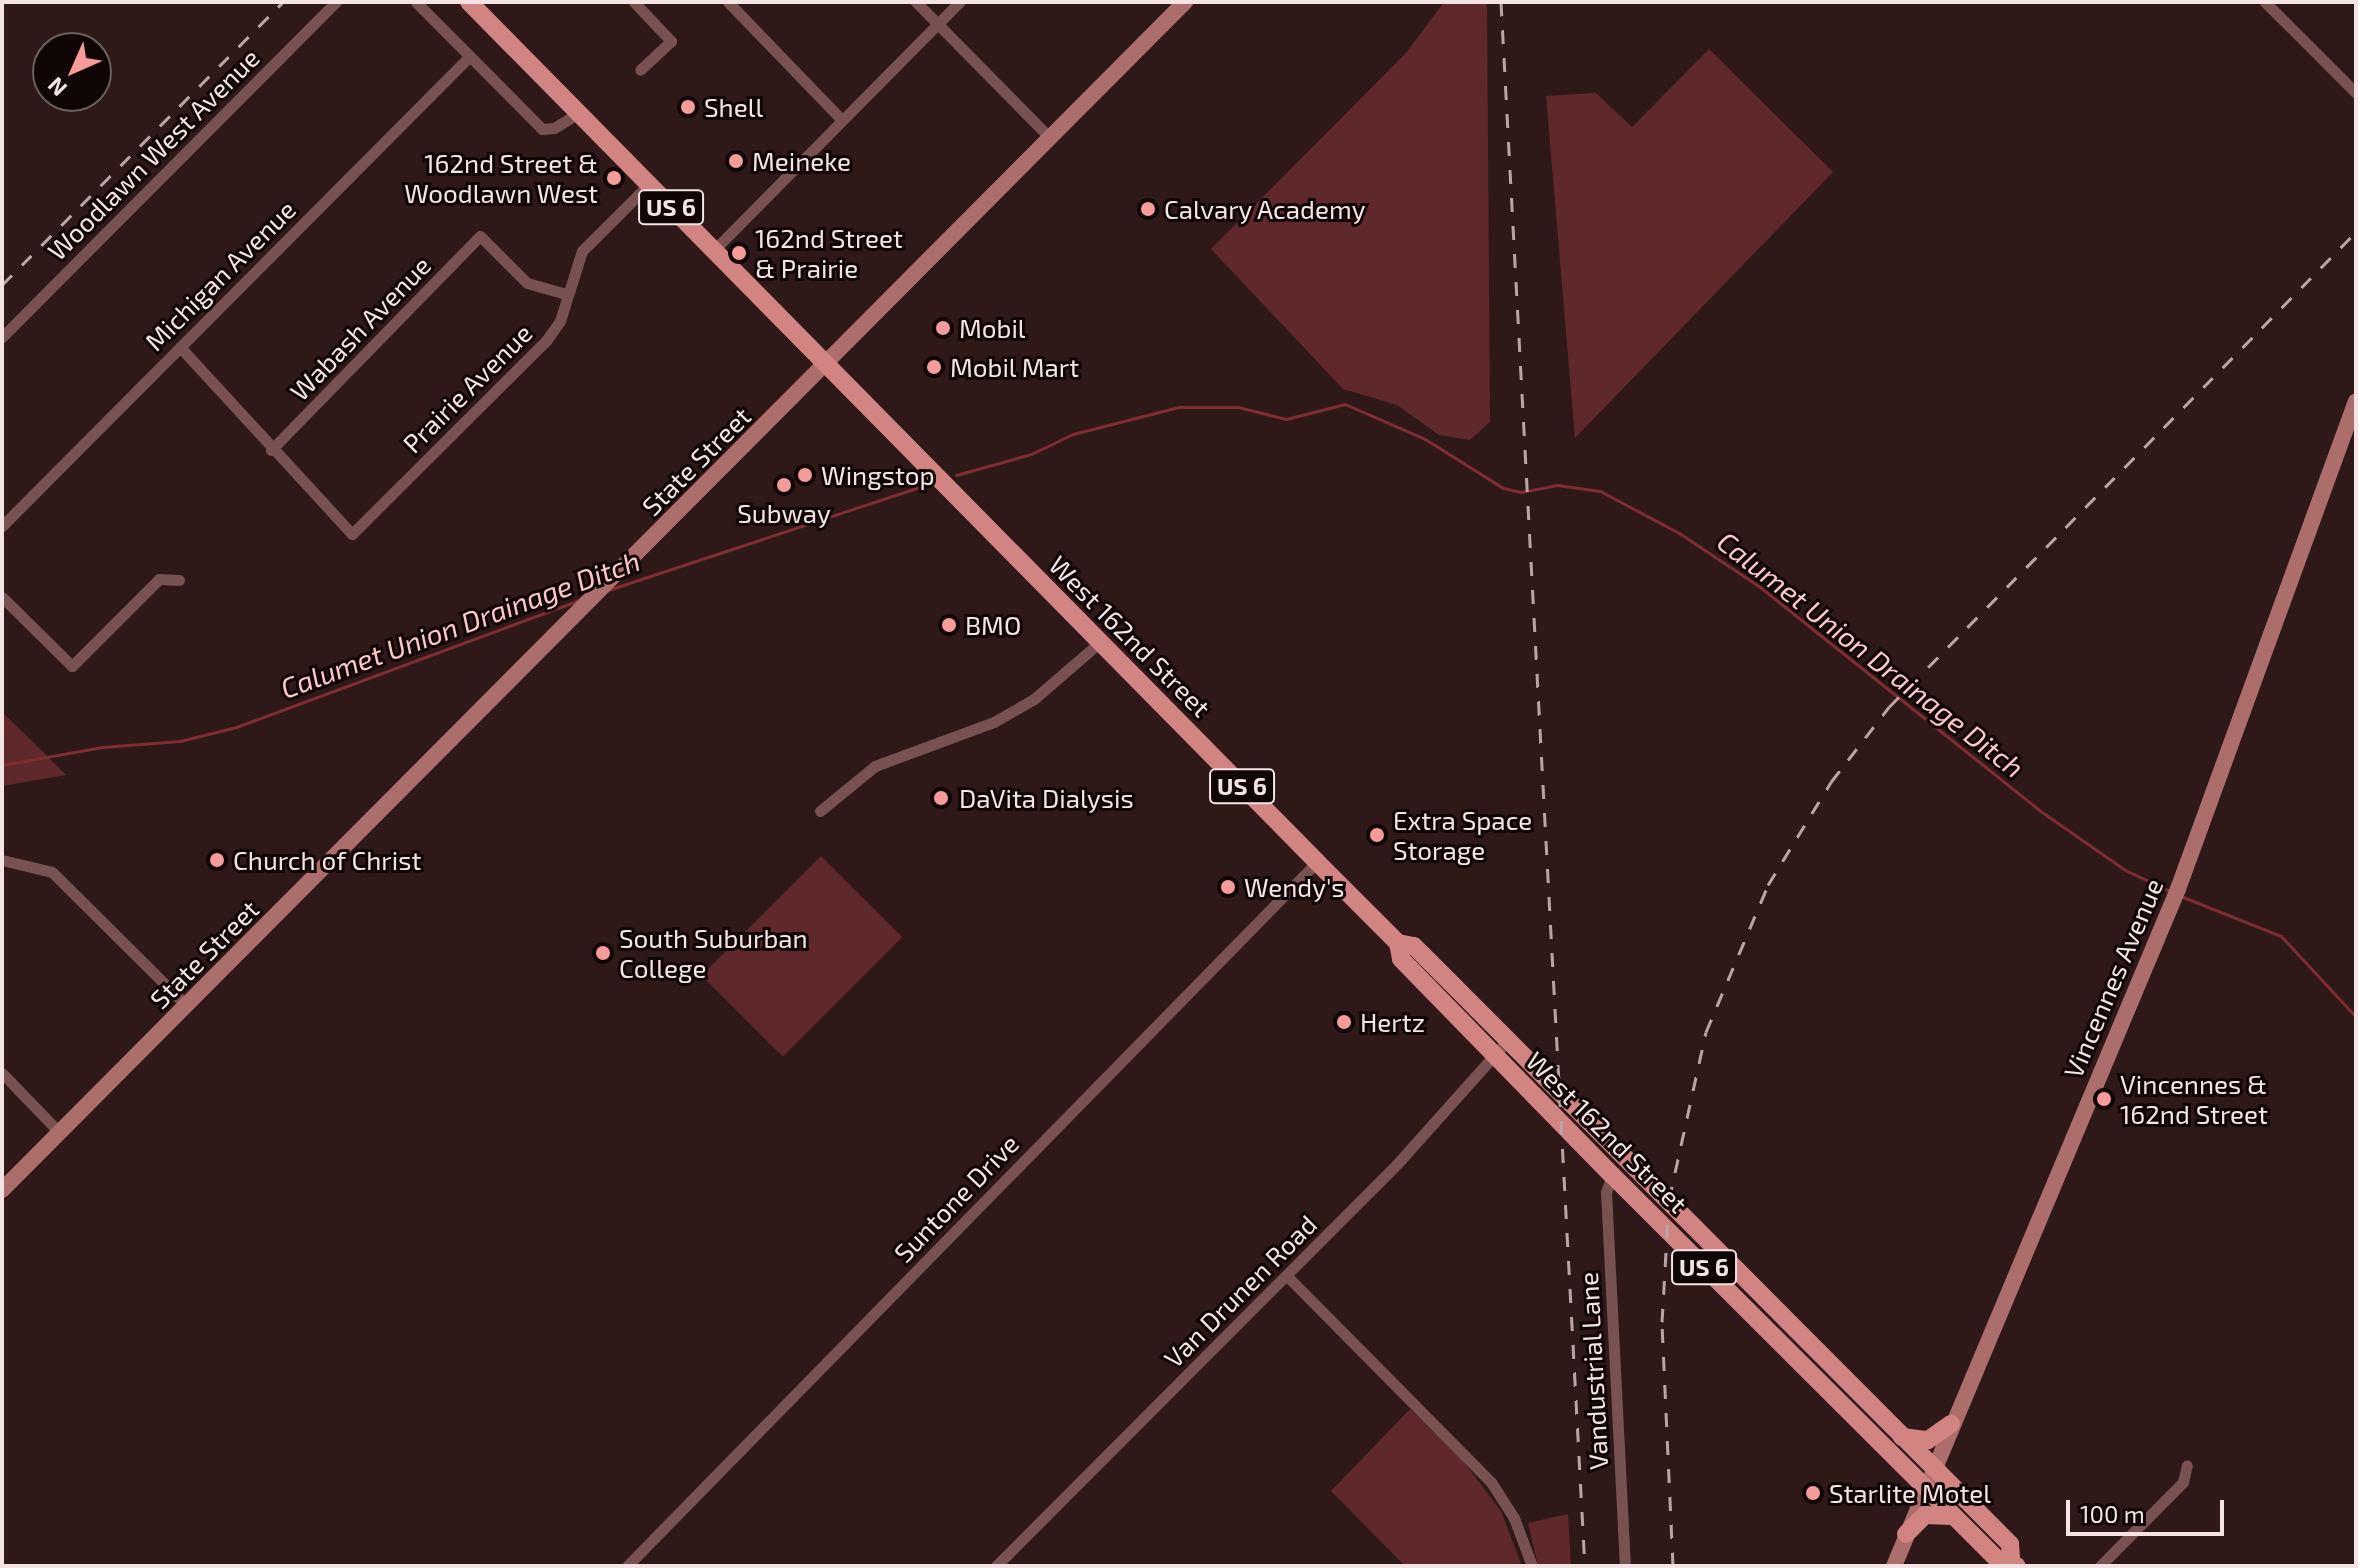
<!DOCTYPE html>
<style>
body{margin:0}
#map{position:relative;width:2358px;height:1568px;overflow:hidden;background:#2f1818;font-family:"Exo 2",sans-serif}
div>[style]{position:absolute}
.green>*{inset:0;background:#5f282a;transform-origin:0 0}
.stream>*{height:3px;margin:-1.5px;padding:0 1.5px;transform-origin:1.5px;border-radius:1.5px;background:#7f2d31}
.street>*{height:11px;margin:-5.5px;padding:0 5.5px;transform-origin:5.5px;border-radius:5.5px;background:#785251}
.secondary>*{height:16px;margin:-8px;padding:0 8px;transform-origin:8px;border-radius:8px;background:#ab6e6d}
.primary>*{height:18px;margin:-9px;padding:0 9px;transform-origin:9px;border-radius:9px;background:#d28483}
.rail>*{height:3px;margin-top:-1.5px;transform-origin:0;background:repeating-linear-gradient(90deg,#b8a5a5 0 14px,transparent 0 28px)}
.dots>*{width:22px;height:22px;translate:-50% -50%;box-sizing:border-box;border:4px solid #100606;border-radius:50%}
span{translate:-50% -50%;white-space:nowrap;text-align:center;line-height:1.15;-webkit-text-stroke:6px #100606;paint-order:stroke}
.shield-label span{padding:2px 6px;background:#100606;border:2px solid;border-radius:6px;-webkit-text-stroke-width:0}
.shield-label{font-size:24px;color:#f5e4e4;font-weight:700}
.poi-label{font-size:26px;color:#f5e4e4}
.left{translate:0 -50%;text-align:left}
.right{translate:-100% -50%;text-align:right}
.street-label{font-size:26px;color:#f5e4e4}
.water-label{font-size:28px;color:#fbc8c7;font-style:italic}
.frame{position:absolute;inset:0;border:4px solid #f5e4e4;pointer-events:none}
.north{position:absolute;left:32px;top:32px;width:80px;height:80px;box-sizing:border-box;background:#100606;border:2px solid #6c5f5f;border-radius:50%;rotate:225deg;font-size:22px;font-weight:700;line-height:32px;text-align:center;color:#f5e4e4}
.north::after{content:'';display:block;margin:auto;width:28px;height:36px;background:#f59b9a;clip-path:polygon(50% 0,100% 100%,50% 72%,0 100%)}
.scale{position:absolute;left:2066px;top:1500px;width:158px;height:36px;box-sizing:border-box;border:4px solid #f5e4e4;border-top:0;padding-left:10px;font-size:24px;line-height:28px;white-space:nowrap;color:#f5e4e4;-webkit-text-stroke:6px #100606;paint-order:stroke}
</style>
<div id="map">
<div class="green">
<i style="clip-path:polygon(1444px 2px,1487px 2px,1490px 422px,1470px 440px,1439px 435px,1397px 405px,1343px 389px,1211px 249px,1406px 53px)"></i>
<i style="clip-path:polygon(1709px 49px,1833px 172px,1575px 438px,1546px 96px,1596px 93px,1632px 127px)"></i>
<i style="clip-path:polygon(2px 712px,29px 738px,66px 775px,2px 786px)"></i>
<i style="left:821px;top:856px;width:115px;height:169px;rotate:45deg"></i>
<i style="clip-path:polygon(1410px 1409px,1464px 1462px,1501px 1511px,1522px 1566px,1405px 1566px,1331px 1491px)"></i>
<i style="clip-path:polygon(1568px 1514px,1571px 1566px,1538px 1566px,1528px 1523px)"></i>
</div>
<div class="stream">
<i style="left:956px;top:475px;width:78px;rotate:-15.6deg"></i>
<i style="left:1031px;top:454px;width:47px;rotate:-25.5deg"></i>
<i style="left:1073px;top:434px;width:109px;rotate:-14.3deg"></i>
<i style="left:1179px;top:407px;width:59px"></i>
<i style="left:1238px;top:407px;width:49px;rotate:14deg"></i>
<i style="left:1286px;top:419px;width:61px;rotate:-14.3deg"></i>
<i style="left:1345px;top:404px;width:87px;rotate:23.6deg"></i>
<i style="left:1425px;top:439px;width:92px;rotate:32.1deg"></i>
<i style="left:1503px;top:488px;width:18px;rotate:13deg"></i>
<i style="left:1521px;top:492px;width:37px;rotate:-11deg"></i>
<i style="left:1557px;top:485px;width:43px;rotate:7.9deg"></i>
<i style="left:1600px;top:491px;width:89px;rotate:28deg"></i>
<i style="left:1679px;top:533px;width:97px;rotate:33.7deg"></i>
<i style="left:1760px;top:587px;width:357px;rotate:38.6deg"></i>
<i style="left:2039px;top:810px;width:105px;rotate:34.9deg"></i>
<i style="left:2125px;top:870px;width:52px;rotate:25.1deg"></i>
<i style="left:608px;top:590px;width:332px;rotate:-18.3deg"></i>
<i style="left:2px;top:765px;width:102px;rotate:-10.2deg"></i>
<i style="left:102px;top:747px;width:78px;rotate:-4.4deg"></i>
<i style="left:180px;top:741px;width:58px;rotate:-14deg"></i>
<i style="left:236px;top:727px;width:369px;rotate:-20.3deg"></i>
<i style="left:2183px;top:897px;width:105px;rotate:21.7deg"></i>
<i style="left:2281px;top:936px;width:110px;rotate:47.2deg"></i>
</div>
<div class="street">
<i style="left:416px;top:2px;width:179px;rotate:45.2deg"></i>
<i style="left:542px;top:129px;width:12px;rotate:-5deg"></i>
<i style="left:554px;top:128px;width:29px;rotate:-31deg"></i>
<i style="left:634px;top:2px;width:54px;rotate:46.5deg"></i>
<i style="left:671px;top:41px;width:42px;rotate:136.9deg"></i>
<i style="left:728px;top:2px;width:164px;rotate:46deg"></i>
<i style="left:916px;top:2px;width:191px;rotate:45.4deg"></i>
<i style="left:2265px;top:2px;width:129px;rotate:45deg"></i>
<i style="left:714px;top:250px;width:349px;rotate:-45.3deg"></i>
<i style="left:2px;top:337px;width:473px;rotate:-45.1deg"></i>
<i style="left:180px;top:347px;width:254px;rotate:47.4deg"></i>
<i style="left:352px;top:534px;width:274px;rotate:-44.9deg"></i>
<i style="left:546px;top:341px;width:24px;rotate:-55deg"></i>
<i style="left:560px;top:321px;width:73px;rotate:-72.6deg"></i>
<i style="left:582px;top:251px;width:95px;rotate:-45deg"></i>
<i style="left:271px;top:450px;width:299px;rotate:-45.7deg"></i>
<i style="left:480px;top:236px;width:66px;rotate:45deg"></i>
<i style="left:527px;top:283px;width:41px;rotate:15.8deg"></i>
<i style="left:2px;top:526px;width:663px;rotate:-45.12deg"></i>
<i style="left:2px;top:597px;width:98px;rotate:44.6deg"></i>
<i style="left:72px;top:666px;width:123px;rotate:-45deg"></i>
<i style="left:159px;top:579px;width:20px;rotate:3deg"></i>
<i style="left:820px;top:811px;width:71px;rotate:-39.3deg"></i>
<i style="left:875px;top:766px;width:127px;rotate:-20.3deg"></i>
<i style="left:994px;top:722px;width:46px;rotate:-29.9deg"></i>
<i style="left:1034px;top:699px;width:87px;rotate:-40.8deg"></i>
<i style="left:2px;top:860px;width:51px;rotate:13.5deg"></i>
<i style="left:52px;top:872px;width:190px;rotate:44.8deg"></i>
<i style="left:2px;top:1073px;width:82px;rotate:46deg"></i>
<i style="left:1612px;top:1175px;width:18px;rotate:109deg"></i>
<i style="left:1606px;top:1192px;width:374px;rotate:87.1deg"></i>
<i style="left:1287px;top:1276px;width:290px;rotate:45.3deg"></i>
<i style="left:1491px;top:1482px;width:43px;rotate:57.4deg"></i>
<i style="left:1514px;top:1518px;width:51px;rotate:69.4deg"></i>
<i style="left:627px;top:1566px;width:986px;rotate:-45.58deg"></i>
<i style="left:996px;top:1566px;width:568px;rotate:-45.07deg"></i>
<i style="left:1397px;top:1164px;width:166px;rotate:-48.2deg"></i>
<i style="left:2100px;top:1566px;width:118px;rotate:-45.3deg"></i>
<i style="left:2183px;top:1482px;width:17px;rotate:-77deg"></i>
</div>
<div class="secondary">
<i style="left:2px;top:1190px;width:1677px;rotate:-45.12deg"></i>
<i style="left:1894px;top:1566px;width:734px;rotate:-67.24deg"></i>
<i style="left:2178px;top:889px;width:519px;rotate:-69.96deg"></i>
</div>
<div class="primary">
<i style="left:469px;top:2px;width:1208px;rotate:45.4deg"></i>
<i style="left:1317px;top:862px;width:115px;rotate:45deg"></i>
<i style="left:1398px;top:943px;width:16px;rotate:11deg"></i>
<i style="left:1414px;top:946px;width:59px;rotate:45deg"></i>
<i style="left:1456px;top:988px;width:785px;rotate:45.1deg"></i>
<i style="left:2010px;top:1544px;width:16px;rotate:86deg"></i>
<i style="left:1398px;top:943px;width:16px;rotate:79deg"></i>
<i style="left:1401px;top:959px;width:302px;rotate:45.7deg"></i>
<i style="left:1612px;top:1175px;width:542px;rotate:44.93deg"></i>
<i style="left:1996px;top:1558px;width:22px;rotate:21deg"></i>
<i style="left:1902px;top:1437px;width:26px;rotate:7deg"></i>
<i style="left:1928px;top:1440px;width:28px;rotate:-35deg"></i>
<i style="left:1906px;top:1534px;width:27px;rotate:-45deg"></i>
<i style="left:1925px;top:1515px;width:28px;rotate:2deg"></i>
</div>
<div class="rail">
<i style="left:1501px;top:2px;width:1566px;rotate:86.93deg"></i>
<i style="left:2px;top:285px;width:399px;rotate:-45.2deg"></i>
<i style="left:1673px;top:1566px;width:244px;rotate:-92.6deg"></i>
<i style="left:1662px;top:1322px;width:122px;rotate:-86.7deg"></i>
<i style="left:1669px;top:1200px;width:172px;rotate:-77.6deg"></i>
<i style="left:1706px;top:1032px;width:160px;rotate:-67.1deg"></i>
<i style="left:1768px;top:885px;width:121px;rotate:-58.5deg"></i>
<i style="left:1831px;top:782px;width:95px;rotate:-52.3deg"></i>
<i style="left:1889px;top:707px;width:666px;rotate:-45.49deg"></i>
</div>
<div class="dots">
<i style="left:688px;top:107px;background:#f59b9a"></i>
<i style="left:736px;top:161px;background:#f59b9a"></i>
<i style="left:614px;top:178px;background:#f59b9a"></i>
<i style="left:1148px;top:209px;background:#f59b9a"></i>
<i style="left:739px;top:253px;background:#f59b9a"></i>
<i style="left:943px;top:328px;background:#f59b9a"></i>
<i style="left:934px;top:367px;background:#f59b9a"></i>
<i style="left:805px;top:475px;background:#f59b9a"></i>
<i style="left:784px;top:485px;background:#f59b9a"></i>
<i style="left:949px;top:625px;background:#f59b9a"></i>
<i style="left:941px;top:798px;background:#f59b9a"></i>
<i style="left:1377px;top:835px;background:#f59b9a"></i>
<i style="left:217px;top:860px;background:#f59b9a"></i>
<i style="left:1228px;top:887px;background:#f59b9a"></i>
<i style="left:603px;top:953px;background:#f59b9a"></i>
<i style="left:1344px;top:1022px;background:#f59b9a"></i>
<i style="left:2104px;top:1099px;background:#f59b9a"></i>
<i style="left:1813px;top:1493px;background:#f59b9a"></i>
</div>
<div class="shield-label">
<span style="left:671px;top:207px">US 6</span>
<span style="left:1242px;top:786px">US 6</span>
<span style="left:1704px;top:1267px">US 6</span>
</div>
<div class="poi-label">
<span class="left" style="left:704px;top:107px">Shell</span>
<span class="left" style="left:752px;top:161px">Meineke</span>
<span class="right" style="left:598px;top:178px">162nd Street &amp;<br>Woodlawn West</span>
<span class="left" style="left:1164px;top:209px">Calvary Academy</span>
<span class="left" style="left:755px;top:253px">162nd Street<br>&amp; Prairie</span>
<span class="left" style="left:959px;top:328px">Mobil</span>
<span class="left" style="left:950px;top:367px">Mobil Mart</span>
<span class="left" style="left:821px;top:475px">Wingstop</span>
<span style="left:784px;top:513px">Subway</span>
<span class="left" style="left:965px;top:625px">BMO</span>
<span class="left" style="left:959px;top:798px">DaVita Dialysis</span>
<span class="left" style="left:1393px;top:835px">Extra Space<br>Storage</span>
<span class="left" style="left:233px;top:860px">Church of Christ</span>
<span class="left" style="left:1244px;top:887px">Wendy's</span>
<span class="left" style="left:619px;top:953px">South Suburban<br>College</span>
<span class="left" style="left:1360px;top:1022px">Hertz</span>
<span class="left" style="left:2120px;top:1099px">Vincennes &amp;<br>162nd Street</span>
<span class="left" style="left:1829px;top:1493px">Starlite Motel</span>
</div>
<div class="street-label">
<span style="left:153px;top:154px;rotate:-45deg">Woodlawn West Avenue</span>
<span style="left:220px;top:275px;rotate:-45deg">Michigan Avenue</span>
<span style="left:360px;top:328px;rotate:-46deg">Wabash Avenue</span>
<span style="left:467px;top:388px;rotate:-45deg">Prairie Avenue</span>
<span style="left:696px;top:461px;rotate:-45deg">State Street</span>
<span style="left:1130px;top:636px;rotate:45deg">West 162nd Street</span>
<span style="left:204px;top:954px;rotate:-45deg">State Street</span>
<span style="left:2113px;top:978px;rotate:-67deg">Vincennes Avenue</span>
<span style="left:1607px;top:1132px;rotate:45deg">West 162nd Street</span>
<span style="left:956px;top:1198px;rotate:-46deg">Suntone Drive</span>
<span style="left:1240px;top:1291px;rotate:-45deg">Van Drunen Road</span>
<span style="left:1593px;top:1371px;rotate:-93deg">Vandustrial Lane</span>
</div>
<div class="water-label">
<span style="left:460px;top:624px;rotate:-20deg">Calumet Union Drainage Ditch</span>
<span style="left:1871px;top:654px;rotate:38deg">Calumet Union Drainage Ditch</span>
</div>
<div class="frame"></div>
<div class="north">N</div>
<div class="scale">100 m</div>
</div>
